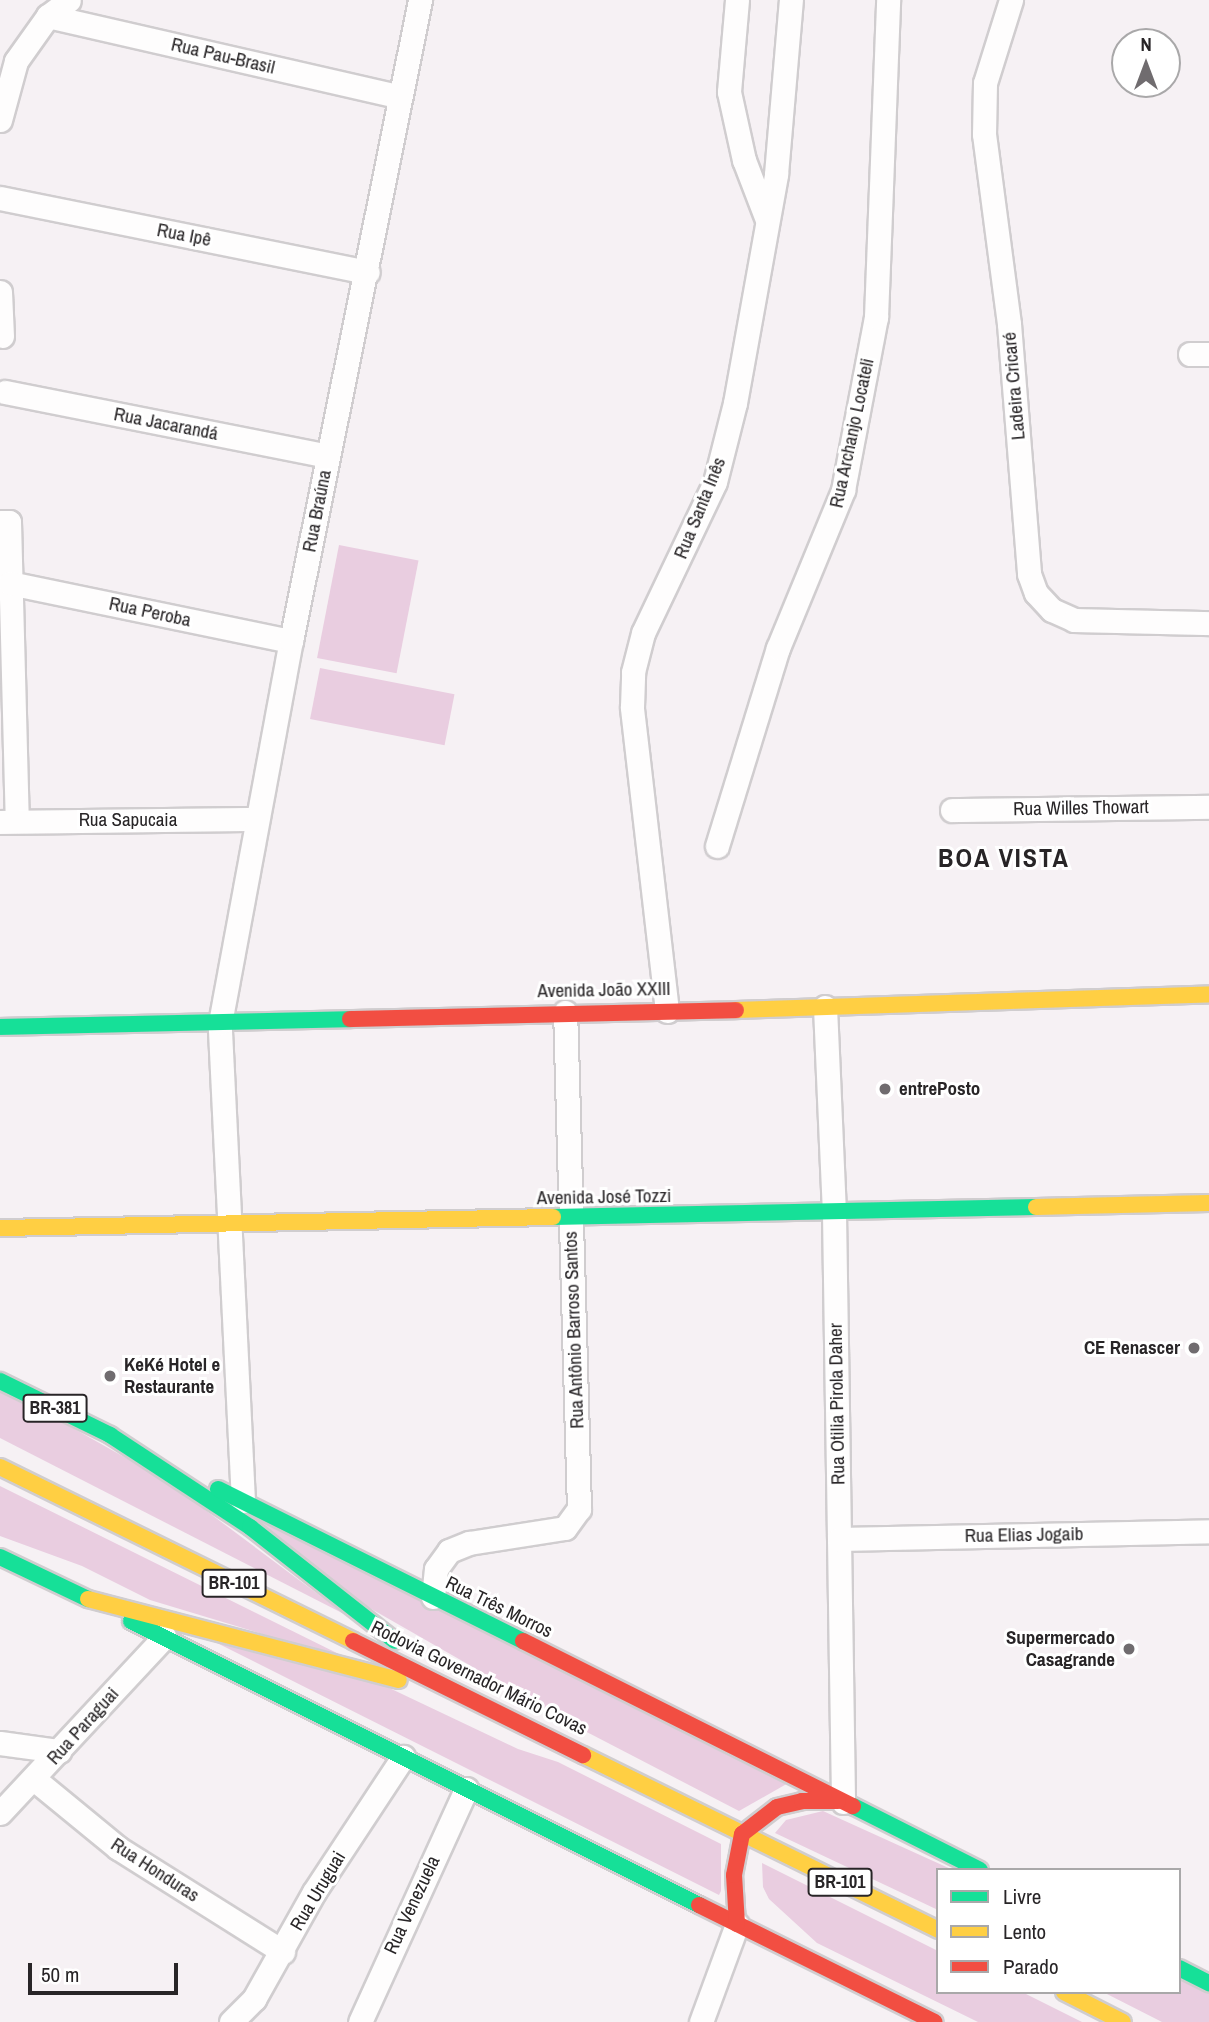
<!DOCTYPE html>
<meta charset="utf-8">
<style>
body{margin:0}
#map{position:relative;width:1209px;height:2022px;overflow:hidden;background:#f6f1f4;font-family:"Archivo Narrow",sans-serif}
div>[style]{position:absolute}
.green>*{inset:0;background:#e9cde0;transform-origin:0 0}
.roads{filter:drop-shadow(2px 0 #d0cdcf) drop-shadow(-2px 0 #d0cdcf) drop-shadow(0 2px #d0cdcf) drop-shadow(0 -2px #d0cdcf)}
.street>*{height:23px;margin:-11.5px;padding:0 11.5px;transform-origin:11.5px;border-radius:11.5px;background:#fefdfd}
.fast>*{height:16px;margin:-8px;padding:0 8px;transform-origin:8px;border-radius:8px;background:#16e098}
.slow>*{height:16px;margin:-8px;padding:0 8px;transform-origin:8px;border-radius:8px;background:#ffcf43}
.jam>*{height:16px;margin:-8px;padding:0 8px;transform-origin:8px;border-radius:8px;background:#f24e42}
.dots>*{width:19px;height:19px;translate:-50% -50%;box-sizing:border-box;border:4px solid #fff;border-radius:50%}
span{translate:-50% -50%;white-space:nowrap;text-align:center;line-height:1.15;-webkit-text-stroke:6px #fff;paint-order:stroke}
.shield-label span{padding:2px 5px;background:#fff;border:2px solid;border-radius:5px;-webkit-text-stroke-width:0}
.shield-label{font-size:18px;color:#282527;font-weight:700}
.street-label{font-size:19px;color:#282527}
.poi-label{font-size:19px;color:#282527;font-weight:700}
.left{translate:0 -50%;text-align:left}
.right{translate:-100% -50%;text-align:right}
.district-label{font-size:26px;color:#282527;font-weight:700;letter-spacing:2px}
.legend{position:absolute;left:936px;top:1868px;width:245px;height:126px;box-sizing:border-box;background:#fff;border:2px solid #a9a8a9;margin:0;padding:9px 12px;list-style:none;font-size:21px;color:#282527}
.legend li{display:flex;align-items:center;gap:14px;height:35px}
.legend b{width:35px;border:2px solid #a9a8a9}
.north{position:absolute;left:1111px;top:28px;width:70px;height:70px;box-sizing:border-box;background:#fff;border:2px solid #a9a8a9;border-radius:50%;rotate:0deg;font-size:19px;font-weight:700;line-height:28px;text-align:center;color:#282527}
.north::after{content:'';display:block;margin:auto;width:24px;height:32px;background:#706c6f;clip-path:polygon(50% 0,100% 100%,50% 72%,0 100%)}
.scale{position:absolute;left:28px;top:1963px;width:150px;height:32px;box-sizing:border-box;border:4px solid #282527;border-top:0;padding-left:9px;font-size:21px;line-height:24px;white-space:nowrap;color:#282527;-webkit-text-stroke:5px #fff;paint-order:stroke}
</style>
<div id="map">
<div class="green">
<i style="left:339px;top:545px;width:81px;height:115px;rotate:11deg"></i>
<i style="left:320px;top:668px;width:137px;height:52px;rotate:11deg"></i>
<i style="clip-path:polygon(0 1387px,165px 1480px,346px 1615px,0 1438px)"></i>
<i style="clip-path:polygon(0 1486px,355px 1662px,150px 1600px,82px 1566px,0 1536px)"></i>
<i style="clip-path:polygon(237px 1505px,790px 1782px,739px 1811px,581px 1729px,347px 1595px)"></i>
<i style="clip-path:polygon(203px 1636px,383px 1685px,518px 1749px,558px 1762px,721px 1844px,721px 1891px,719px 1895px)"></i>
<i style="clip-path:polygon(823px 1811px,953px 1870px,938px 1870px,938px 1910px,775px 1833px,786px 1820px)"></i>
<i style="clip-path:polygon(762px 1863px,938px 1951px,938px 1992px,1022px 1992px,1082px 2022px,978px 2022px,817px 1943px,769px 1899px,763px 1887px)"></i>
<i style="clip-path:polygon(1179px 1978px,1209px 1992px,1209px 2022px,1162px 2022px,1103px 1992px,1179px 1992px)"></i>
</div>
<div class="roads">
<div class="street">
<i style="left:737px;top:0;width:92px;rotate:95deg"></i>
<i style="left:729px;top:92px;width:70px;rotate:77.6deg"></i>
<i style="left:744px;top:160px;width:64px;rotate:69deg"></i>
<i style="left:1011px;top:0;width:87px;rotate:107.4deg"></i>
<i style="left:985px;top:83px;width:51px;rotate:91.1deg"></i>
<i style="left:984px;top:134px;width:192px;rotate:82.5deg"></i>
<i style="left:1009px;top:324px;width:251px;rotate:85.4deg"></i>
<i style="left:1029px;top:574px;width:20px;rotate:70deg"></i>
<i style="left:1036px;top:593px;width:23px;rotate:47deg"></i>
<i style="left:1052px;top:610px;width:24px;rotate:24deg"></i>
<i style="left:1074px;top:620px;width:135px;rotate:1.3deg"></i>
<i style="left:48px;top:16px;width:359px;rotate:12.9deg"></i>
<i style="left:0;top:120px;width:61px;rotate:-74.8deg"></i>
<i style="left:16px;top:61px;width:55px;rotate:-54.6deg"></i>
<i style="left:48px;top:16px;width:26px;rotate:-37deg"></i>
<i style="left:0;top:198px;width:375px;rotate:11.4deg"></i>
<i style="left:0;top:292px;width:44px;rotate:87.4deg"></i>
<i style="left:1190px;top:354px;width:19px"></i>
<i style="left:5px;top:392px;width:329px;rotate:11.2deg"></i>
<i style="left:0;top:522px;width:9px"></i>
<i style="left:9px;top:522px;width:299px;rotate:88.5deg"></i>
<i style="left:10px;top:583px;width:287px;rotate:11.7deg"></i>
<i style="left:952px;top:810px;width:257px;rotate:-0.7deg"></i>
<i style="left:0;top:822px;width:256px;rotate:-0.7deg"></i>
<i style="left:717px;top:846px;width:207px;rotate:-72.9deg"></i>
<i style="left:778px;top:648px;width:171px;rotate:-67.6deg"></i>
<i style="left:843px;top:490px;width:176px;rotate:-79.2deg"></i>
<i style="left:876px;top:317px;width:317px;rotate:-87.8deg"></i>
<i style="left:825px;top:1007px;width:206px;rotate:87.5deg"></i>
<i style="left:834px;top:1213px;width:589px;rotate:89.12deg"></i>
<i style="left:667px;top:1011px;width:306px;rotate:-96.6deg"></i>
<i style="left:632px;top:707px;width:35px;rotate:-88deg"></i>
<i style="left:633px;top:672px;width:40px;rotate:-75.6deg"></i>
<i style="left:643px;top:633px;width:167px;rotate:-64.5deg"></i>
<i style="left:715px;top:482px;width:81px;rotate:-75.8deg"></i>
<i style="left:735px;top:403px;width:233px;rotate:-79.8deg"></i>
<i style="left:776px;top:174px;width:175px;rotate:-85.1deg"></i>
<i style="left:243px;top:1501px;width:479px;rotate:-92.8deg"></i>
<i style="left:220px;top:1023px;width:389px;rotate:-79.5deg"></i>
<i style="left:291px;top:641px;width:654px;rotate:-78.62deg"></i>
<i style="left:839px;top:1539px;width:370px;rotate:-1.2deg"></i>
<i style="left:433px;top:1597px;width:28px;rotate:-84deg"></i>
<i style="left:436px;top:1569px;width:22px;rotate:-54deg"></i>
<i style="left:449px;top:1551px;width:22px;rotate:-22deg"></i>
<i style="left:469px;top:1543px;width:97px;rotate:-8.9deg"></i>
<i style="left:565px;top:1528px;width:24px;rotate:-54deg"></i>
<i style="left:579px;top:1509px;width:497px;rotate:-91.6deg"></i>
<i style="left:0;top:1743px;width:60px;rotate:7.7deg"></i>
<i style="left:34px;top:1779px;width:109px;rotate:39.4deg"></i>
<i style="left:118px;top:1848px;width:195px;rotate:32.2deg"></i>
<i style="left:0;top:1813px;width:241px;rotate:-47deg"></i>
<i style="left:231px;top:2022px;width:33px;rotate:-45deg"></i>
<i style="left:254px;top:1999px;width:123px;rotate:-60.7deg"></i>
<i style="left:314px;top:1892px;width:162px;rotate:-56.6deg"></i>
<i style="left:360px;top:2022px;width:256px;rotate:-65.5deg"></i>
<i style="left:701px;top:2022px;width:104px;rotate:-69.8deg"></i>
</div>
<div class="fast">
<i style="left:0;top:1027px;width:350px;rotate:-1.3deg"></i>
<i style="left:553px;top:1217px;width:483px;rotate:-1.2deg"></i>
<i style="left:0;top:1381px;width:123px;rotate:26.1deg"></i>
<i style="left:110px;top:1435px;width:168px;rotate:33.3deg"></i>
<i style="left:250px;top:1527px;width:184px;rotate:38.2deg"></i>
<i style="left:218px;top:1489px;width:341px;rotate:26.5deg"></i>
<i style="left:0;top:1557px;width:98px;rotate:25.5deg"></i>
<i style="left:131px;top:1621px;width:635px;rotate:26.57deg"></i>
<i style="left:853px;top:1806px;width:142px;rotate:26.7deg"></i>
<i style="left:1179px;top:1968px;width:34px;rotate:27deg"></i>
</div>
<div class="slow">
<i style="left:736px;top:1010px;width:473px;rotate:-1.9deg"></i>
<i style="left:1036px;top:1207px;width:173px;rotate:-1.3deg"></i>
<i style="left:0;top:1228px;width:553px;rotate:-1.14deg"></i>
<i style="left:0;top:1467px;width:394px;rotate:26.2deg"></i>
<i style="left:88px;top:1599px;width:321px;rotate:14.6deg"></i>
<i style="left:583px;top:1755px;width:396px;rotate:26.2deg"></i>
<i style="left:1064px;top:1992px;width:66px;rotate:27deg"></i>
</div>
<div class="jam">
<i style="left:350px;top:1019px;width:386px;rotate:-1.3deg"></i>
<i style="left:353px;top:1641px;width:257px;rotate:26.4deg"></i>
<i style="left:523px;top:1641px;width:369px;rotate:26.6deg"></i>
<i style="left:699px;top:1905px;width:263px;rotate:26.4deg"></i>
<i style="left:737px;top:1924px;width:49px;rotate:-93.5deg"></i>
<i style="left:734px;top:1875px;width:42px;rotate:-79deg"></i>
<i style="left:742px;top:1834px;width:44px;rotate:-37.6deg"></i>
<i style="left:777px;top:1807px;width:26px;rotate:-13deg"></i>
<i style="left:802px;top:1801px;width:36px"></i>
</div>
</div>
<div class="dots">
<i style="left:885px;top:1089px;background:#706c6f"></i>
<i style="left:1194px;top:1348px;background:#706c6f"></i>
<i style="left:110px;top:1376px;background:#706c6f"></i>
<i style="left:1129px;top:1649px;background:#706c6f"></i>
</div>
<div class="shield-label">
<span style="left:55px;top:1408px">BR-381</span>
<span style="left:234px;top:1583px">BR-101</span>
<span style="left:840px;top:1882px">BR-101</span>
</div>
<div class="street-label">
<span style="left:223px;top:56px;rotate:13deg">Rua Pau-Brasil</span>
<span style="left:184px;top:235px;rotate:11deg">Rua Ipê</span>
<span style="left:1014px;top:386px;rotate:-95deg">Ladeira Cricaré</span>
<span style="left:166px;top:424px;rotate:11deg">Rua Jacarandá</span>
<span style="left:852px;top:433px;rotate:-78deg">Rua Archanjo Locateli</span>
<span style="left:700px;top:508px;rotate:-68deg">Rua Santa Inês</span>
<span style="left:317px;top:511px;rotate:-79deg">Rua Braúna</span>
<span style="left:150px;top:612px;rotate:12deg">Rua Peroba</span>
<span style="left:1081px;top:808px;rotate:-1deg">Rua Willes Thowart</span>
<span style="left:128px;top:820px">Rua Sapucaia</span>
<span style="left:604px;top:990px;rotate:-1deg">Avenida João XXIII</span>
<span style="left:604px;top:1197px;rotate:-1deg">Avenida José Tozzi</span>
<span style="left:574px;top:1330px;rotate:-92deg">Rua Antônio Barroso Santos</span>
<span style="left:837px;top:1404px;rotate:-91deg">Rua Otilia Pirola Daher</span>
<span style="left:1024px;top:1535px;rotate:-1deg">Rua Elias Jogaib</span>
<span style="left:499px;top:1607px;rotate:26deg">Rua Três Morros</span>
<span style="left:479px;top:1678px;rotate:26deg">Rodovia Governador Mário Covas</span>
<span style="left:83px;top:1726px;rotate:-48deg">Rua Paraguai</span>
<span style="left:155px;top:1870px;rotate:33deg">Rua Honduras</span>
<span style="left:318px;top:1891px;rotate:-59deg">Rua Uruguai</span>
<span style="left:412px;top:1905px;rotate:-65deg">Rua Venezuela</span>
</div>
<div class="poi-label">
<span class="left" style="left:899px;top:1089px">entrePosto</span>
<span class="right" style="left:1180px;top:1348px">CE Renascer</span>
<span class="left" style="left:124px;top:1376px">KeKé Hotel e<br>Restaurante</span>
<span class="right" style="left:1115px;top:1649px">Supermercado<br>Casagrande</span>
</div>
<div class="district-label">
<span style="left:1004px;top:858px">BOA VISTA</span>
</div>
<ul class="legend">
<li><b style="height:9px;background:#16e098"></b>Livre</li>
<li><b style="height:9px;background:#ffcf43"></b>Lento</li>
<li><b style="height:9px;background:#f24e42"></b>Parado</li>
</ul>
<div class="north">N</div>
<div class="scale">50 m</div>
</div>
